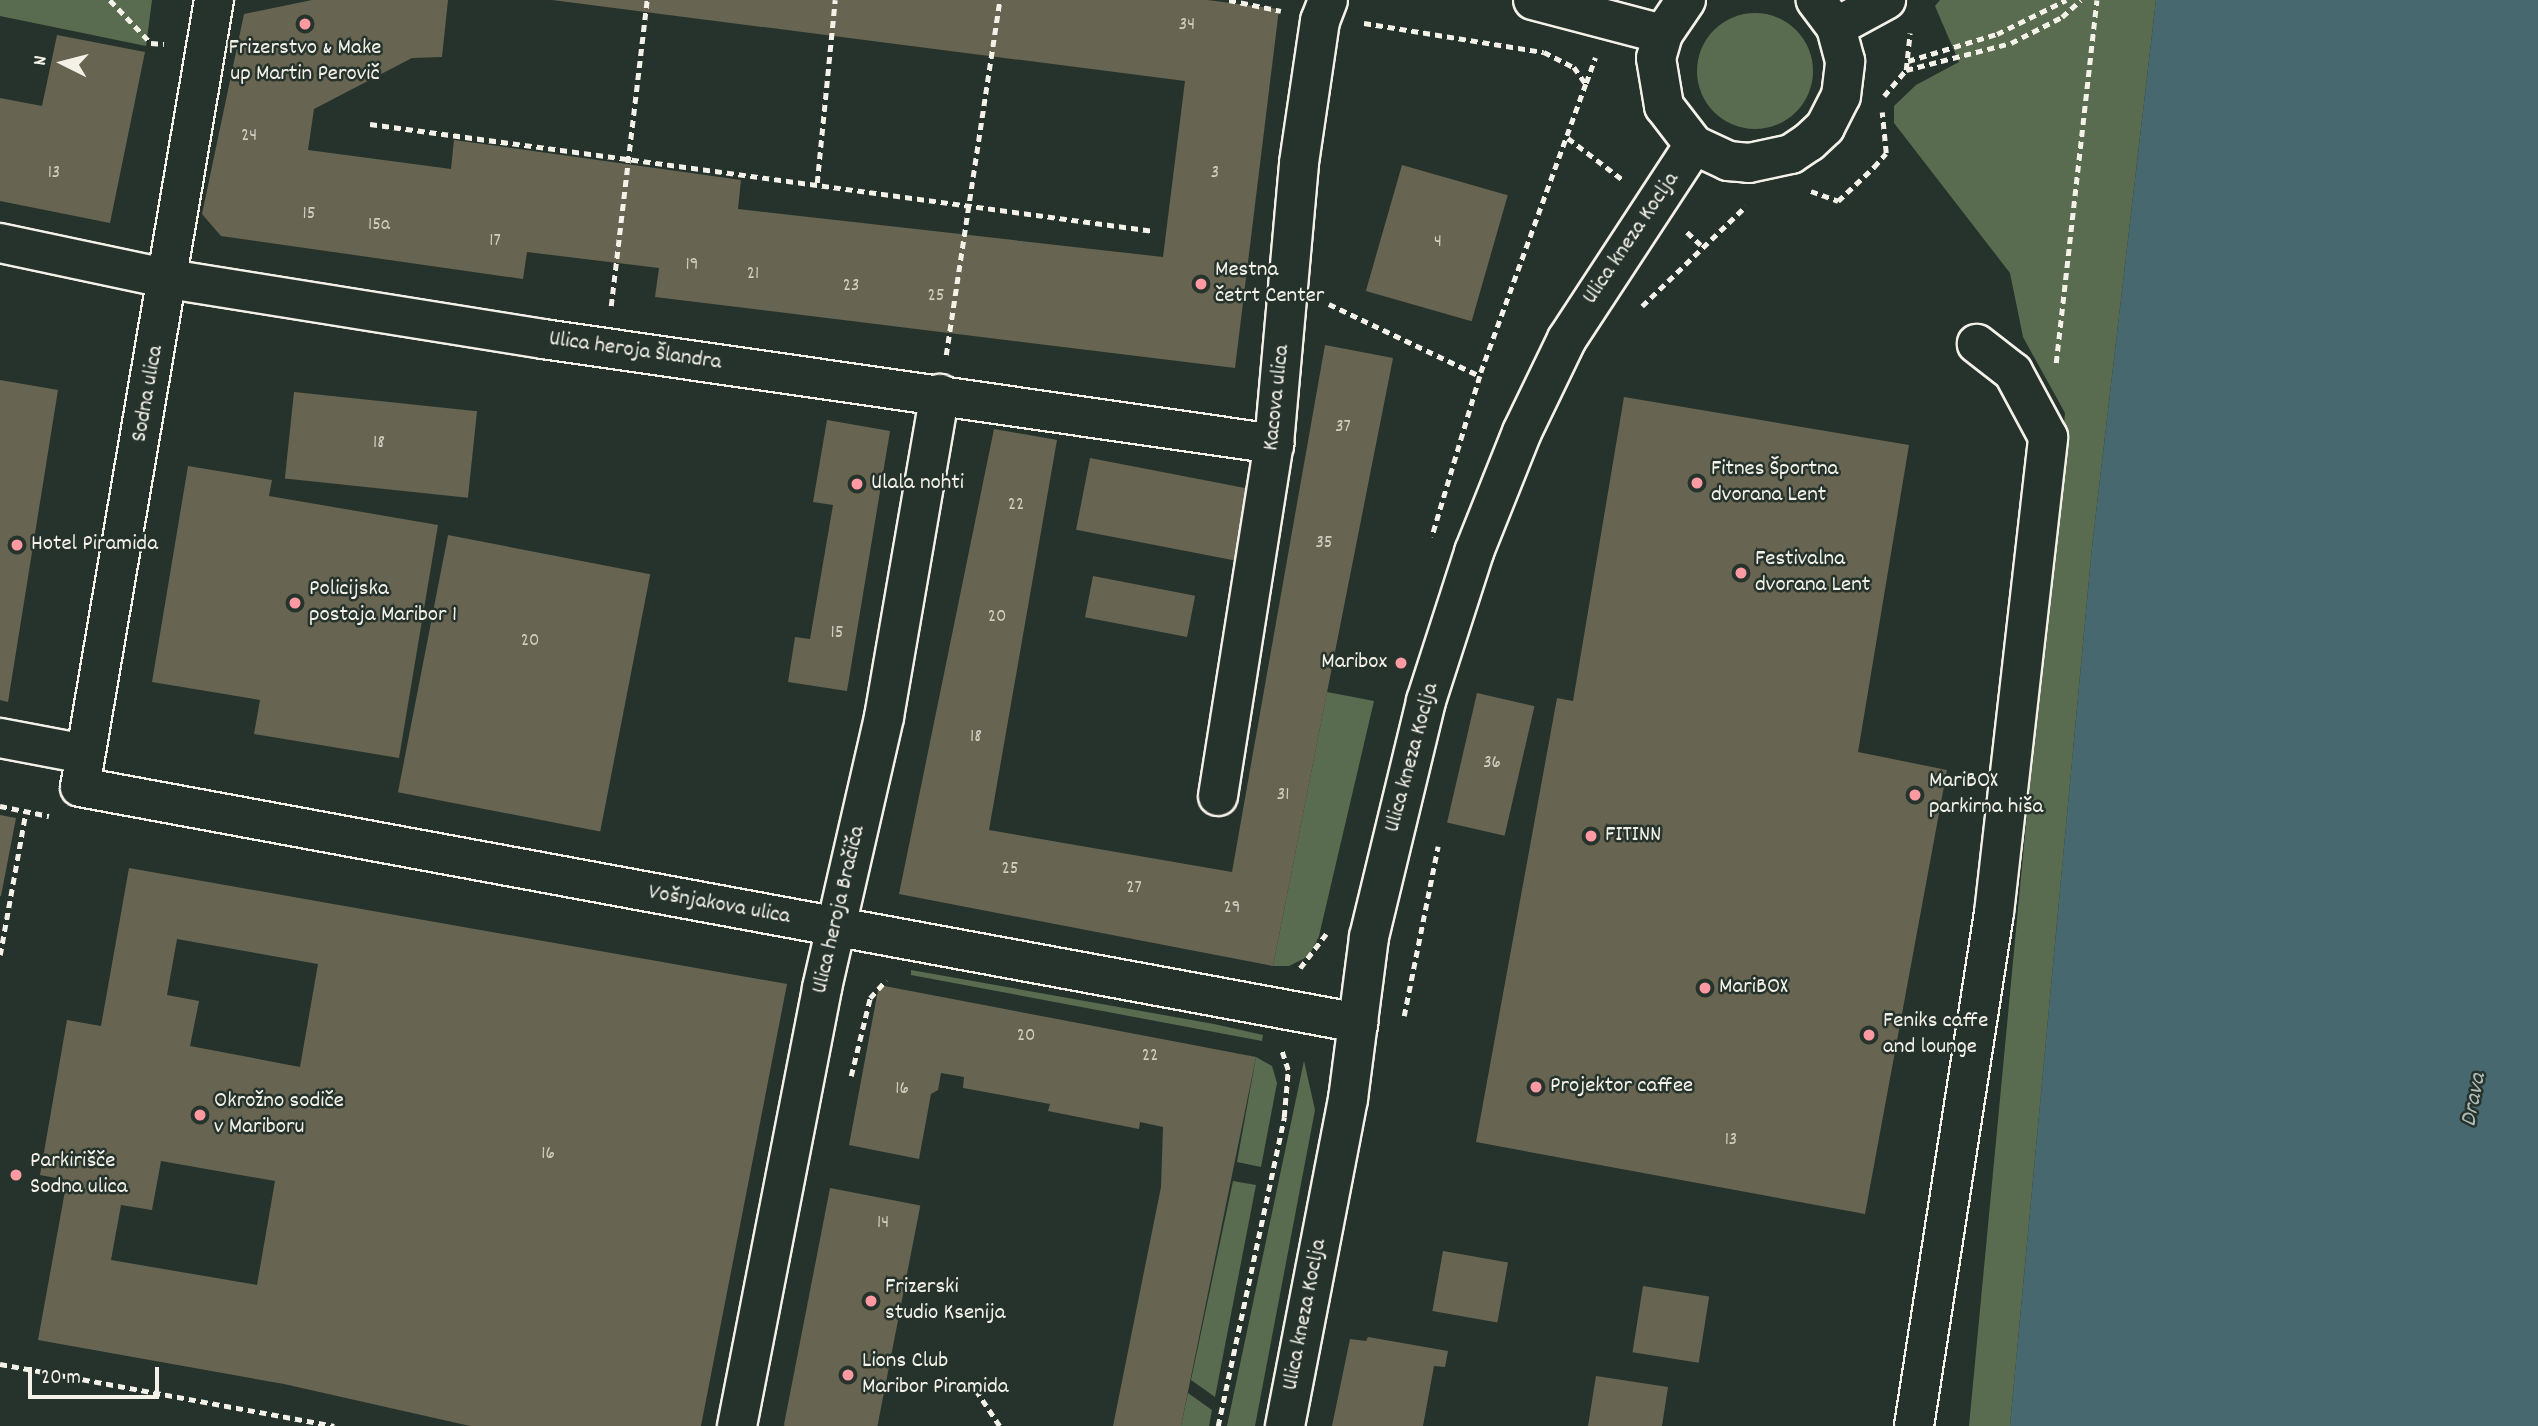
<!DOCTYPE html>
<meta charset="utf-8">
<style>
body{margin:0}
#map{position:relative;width:2538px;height:1426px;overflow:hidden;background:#26332d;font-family:Dekko,sans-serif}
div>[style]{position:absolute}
.green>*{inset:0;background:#5a6c4f}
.round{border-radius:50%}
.water>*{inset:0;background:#47686e}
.building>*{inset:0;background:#676551;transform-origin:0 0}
.path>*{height:4.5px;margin-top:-2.25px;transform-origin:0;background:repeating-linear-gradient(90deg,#f4f1e8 0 7px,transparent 0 12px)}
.roads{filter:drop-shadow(2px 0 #f4f1e8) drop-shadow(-2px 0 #f4f1e8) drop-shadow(0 2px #f4f1e8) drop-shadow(0 -2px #f4f1e8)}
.minor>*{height:38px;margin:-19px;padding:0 19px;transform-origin:19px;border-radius:19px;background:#26332d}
.dots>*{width:19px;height:19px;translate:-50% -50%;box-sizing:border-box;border:4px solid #26332d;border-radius:50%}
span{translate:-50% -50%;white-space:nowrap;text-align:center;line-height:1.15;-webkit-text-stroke:5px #26332d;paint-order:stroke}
.number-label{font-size:19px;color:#d1cec2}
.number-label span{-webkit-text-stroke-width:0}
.poi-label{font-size:23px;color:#f4f1e8}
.left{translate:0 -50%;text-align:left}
.right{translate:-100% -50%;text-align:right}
.street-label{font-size:23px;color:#f4f1e8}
.water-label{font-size:24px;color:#afbab7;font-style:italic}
.north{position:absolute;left:28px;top:28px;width:70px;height:70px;-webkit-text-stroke:5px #26332d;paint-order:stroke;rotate:276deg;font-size:19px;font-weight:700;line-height:28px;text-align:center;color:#f4f1e8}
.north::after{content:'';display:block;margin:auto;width:24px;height:32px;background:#f4f1e8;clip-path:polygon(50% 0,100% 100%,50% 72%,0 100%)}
.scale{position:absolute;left:28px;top:1367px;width:131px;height:32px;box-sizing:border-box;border:4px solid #f4f1e8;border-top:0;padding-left:9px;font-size:21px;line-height:24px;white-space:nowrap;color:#f4f1e8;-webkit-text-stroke:5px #26332d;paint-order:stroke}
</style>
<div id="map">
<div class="green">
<i style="clip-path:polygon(0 0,152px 0,146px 46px,0 16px)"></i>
<i style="clip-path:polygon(1940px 0,2156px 0,2092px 547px,2010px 1426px,1969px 1426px,2065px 413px,2023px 337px,2010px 273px,1894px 123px,1894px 106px,1916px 85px,1959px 62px,1935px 6px)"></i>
<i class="round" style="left:1697px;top:13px;width:116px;height:116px"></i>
<i style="clip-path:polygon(1327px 692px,1374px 701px,1319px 936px,1309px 956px,1289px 966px,1273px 966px)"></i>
<i style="clip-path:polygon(911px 970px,1214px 1024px,1263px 1035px,1262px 1041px,911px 975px)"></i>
<i style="clip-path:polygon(1256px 1057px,1272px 1066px,1277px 1083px,1261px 1167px,1237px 1162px)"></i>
<i style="clip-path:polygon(1304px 1061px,1315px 1110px,1255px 1426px,1227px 1426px)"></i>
<i style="clip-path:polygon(1233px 1181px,1256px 1185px,1215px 1397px,1191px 1380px)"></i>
<i style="clip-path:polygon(1188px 1393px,1212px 1410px,1209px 1426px,1181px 1426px)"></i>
</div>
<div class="water">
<i style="clip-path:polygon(2156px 0,2538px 0,2538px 1426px,2010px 1426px,2092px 547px)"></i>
</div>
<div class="building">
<i style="clip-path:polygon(312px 0,448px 0,442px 57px,412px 58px,314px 109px,308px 150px,451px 169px,454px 140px,741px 180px,738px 209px,1163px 257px,1185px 81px,552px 0,1207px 0,1279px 9px,1235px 368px,655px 297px,659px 268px,527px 252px,523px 279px,221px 236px,202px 214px,244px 14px)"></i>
<i style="clip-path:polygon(57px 35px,145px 52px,110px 223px,0 201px,0 98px,42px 106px)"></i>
<i style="left:1402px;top:165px;width:110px;height:131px;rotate:16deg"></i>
<i style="clip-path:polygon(1325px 345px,1393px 358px,1273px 966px,899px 894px,994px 429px,1057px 440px,989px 830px,1232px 872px)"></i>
<i style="clip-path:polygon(0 380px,58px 390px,8px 702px,0 700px)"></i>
<i style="left:294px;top:392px;width:184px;height:87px;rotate:6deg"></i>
<i style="clip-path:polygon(1624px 397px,1909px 445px,1858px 752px,1947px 770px,1865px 1214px,1476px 1142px,1557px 698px,1573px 701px)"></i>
<i style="clip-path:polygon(827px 420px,890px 431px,847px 691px,788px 682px,795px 637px,810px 639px,833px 505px,813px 502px)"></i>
<i style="left:1090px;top:458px;width:163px;height:73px;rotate:11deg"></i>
<i style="clip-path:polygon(188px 466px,272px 480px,269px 496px,438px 525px,399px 758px,254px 734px,260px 700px,152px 682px)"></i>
<i style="left:448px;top:535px;width:206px;height:262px;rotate:11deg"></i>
<i style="left:1093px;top:576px;width:104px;height:42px;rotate:11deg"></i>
<i style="left:1477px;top:693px;width:59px;height:133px;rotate:13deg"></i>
<i style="clip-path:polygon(0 815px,16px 818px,1px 896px,0 896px)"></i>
<i style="clip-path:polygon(evenodd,129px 868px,787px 984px,701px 1426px,470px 1426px,284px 1384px,38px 1340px,67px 1180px,40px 1175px,67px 1020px,101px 1026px,129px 868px,177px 939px,318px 964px,300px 1067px,190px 1046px,199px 1001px,167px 995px,177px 939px,129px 868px,161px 1161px,275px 1181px,257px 1285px,111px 1260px,121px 1205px,152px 1210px,161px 1161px)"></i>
<i style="clip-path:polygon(879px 985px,1256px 1057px,1181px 1426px,1113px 1426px,1161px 1187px,1163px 1127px,1140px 1122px,1139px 1129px,1048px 1111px,1050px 1104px,963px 1088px,964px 1077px,941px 1073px,938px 1090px,931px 1094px,919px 1159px,849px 1145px)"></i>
<i style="left:830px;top:1188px;width:92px;height:242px;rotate:11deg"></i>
<i style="left:1443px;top:1251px;width:66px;height:61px;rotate:10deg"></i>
<i style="left:1643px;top:1286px;width:67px;height:67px;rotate:9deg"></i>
<i style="clip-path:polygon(1368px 1337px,1448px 1351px,1445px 1367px,1434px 1366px,1423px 1426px,1332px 1426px,1350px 1339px,1366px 1341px)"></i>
<i style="clip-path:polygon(1596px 1376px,1668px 1387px,1662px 1426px,1588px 1426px)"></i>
</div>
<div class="path">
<i style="left:110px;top:0;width:59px;rotate:46.4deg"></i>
<i style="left:151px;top:43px;width:13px;rotate:4deg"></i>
<i style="left:1229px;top:0;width:53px;rotate:11.9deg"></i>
<i style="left:1364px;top:23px;width:182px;rotate:9.2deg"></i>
<i style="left:1544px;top:52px;width:34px;rotate:27deg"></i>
<i style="left:1574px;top:67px;width:21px;rotate:55deg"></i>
<i style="left:1586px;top:84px;width:311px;rotate:110deg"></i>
<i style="left:1480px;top:376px;width:168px;rotate:106.6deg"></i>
<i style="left:1908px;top:61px;width:93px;rotate:-16.9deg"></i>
<i style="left:1997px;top:34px;width:77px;rotate:-26.2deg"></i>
<i style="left:1906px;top:70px;width:108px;rotate:-14.4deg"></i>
<i style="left:2011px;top:43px;width:57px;rotate:-27deg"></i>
<i style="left:2062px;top:17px;width:25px;rotate:-42deg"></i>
<i style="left:1586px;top:83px;width:27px;rotate:-70deg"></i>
<i style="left:1884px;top:96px;width:34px;rotate:-50deg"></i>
<i style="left:1906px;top:70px;width:37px;rotate:-84deg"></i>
<i style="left:370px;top:124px;width:791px;rotate:7.77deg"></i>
<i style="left:1568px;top:138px;width:69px;rotate:37.4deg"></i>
<i style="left:817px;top:183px;width:184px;rotate:-84.4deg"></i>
<i style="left:1811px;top:191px;width:29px;rotate:20deg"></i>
<i style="left:1838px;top:201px;width:50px;rotate:-43.4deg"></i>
<i style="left:1874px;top:167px;width:18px;rotate:-49deg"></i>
<i style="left:1886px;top:153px;width:41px;rotate:-95.6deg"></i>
<i style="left:1687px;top:232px;width:19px;rotate:43deg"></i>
<i style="left:1329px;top:304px;width:167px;rotate:25.5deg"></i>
<i style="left:611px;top:306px;width:308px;rotate:-83.3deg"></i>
<i style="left:1642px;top:306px;width:144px;rotate:-43.9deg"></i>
<i style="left:946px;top:355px;width:359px;rotate:-81.4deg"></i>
<i style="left:2056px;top:363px;width:365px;rotate:-83.6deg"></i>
<i style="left:0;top:806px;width:50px;rotate:11.5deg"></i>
<i style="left:0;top:955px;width:146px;rotate:-79.8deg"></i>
<i style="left:1300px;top:968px;width:43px;rotate:-52.6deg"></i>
<i style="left:1404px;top:1016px;width:173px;rotate:-78.7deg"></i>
<i style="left:851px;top:1076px;width:80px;rotate:-76.3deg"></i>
<i style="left:870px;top:998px;width:24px;rotate:-48deg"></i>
<i style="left:0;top:1364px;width:340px;rotate:10.5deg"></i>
<i style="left:976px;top:1390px;width:43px;rotate:56.3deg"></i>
<i style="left:1218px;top:1426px;width:316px;rotate:-77.9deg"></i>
<i style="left:1284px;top:1117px;width:47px;rotate:-85.1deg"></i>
<i style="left:1288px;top:1070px;width:20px;rotate:-108deg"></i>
</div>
<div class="roads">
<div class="minor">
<i style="left:214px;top:0;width:798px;rotate:99.66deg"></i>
<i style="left:80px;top:787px;width:1300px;rotate:10.46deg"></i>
<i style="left:1533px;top:0;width:134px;rotate:14.7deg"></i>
<i style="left:1686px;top:0;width:41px;rotate:124.1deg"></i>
<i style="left:1663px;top:34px;width:25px;rotate:106deg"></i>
<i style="left:1656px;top:58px;width:49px;rotate:80.5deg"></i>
<i style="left:1664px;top:106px;width:49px;rotate:52.4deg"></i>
<i style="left:1694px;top:145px;width:38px;rotate:25deg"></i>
<i style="left:1728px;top:161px;width:21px;rotate:5deg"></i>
<i style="left:1749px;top:163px;width:43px;rotate:-12.1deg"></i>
<i style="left:1791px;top:154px;width:22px;rotate:-34deg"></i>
<i style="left:1809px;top:142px;width:22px;rotate:-43deg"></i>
<i style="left:1825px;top:127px;width:35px;rotate:-63deg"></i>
<i style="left:1841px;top:96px;width:35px;rotate:-83deg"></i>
<i style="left:1845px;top:61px;width:35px;rotate:-105deg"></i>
<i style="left:1836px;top:27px;width:34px;rotate:-127deg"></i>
<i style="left:1836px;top:27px;width:57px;rotate:-28.4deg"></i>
<i style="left:0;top:243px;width:173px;rotate:12deg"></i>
<i style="left:169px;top:279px;width:379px;rotate:9.1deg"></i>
<i style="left:543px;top:339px;width:739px;rotate:8.17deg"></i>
<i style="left:0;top:738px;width:86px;rotate:10.7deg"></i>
<i style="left:1218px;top:796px;width:356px;rotate:-81deg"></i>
<i style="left:1274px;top:444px;width:282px;rotate:-84.9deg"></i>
<i style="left:1299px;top:163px;width:144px;rotate:-81.6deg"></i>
<i style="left:1320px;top:21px;width:22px;rotate:-69deg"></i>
<i style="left:737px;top:1426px;width:446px;rotate:-79deg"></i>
<i style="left:822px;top:988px;width:278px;rotate:-77.1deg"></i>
<i style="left:884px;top:717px;width:328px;rotate:-80.2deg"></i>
<i style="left:1285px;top:1426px;width:333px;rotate:-79.1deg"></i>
<i style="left:1348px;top:1099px;width:163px;rotate:-82.6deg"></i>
<i style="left:1369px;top:937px;width:243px;rotate:-76.4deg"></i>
<i style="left:1426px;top:701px;width:157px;rotate:-72.1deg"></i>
<i style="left:1474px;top:552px;width:129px;rotate:-68.2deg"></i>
<i style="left:1522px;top:432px;width:103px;rotate:-64.2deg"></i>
<i style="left:1567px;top:339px;width:232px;rotate:-56.8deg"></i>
<i style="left:1914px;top:1426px;width:519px;rotate:-81.14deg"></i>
<i style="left:1994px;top:913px;width:479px;rotate:-83.5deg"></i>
<i style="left:2048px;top:437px;width:74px;rotate:-118.3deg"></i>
<i style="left:2013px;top:372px;width:46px;rotate:-142.1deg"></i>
</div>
</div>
<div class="dots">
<i style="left:305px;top:24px;background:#ff9aa2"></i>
<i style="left:1201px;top:284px;background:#ff9aa2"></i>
<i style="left:1697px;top:483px;background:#ff9aa2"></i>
<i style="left:857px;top:484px;background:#ff9aa2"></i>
<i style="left:17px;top:545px;background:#ff9aa2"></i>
<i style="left:1741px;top:573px;background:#ff9aa2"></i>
<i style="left:295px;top:603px;background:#ff9aa2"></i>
<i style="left:1401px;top:663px;background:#ff9aa2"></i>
<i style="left:1915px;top:795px;background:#ff9aa2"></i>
<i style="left:1591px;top:836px;background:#ff9aa2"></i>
<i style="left:1705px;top:988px;background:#ff9aa2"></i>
<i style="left:1869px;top:1035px;background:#ff9aa2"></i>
<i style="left:1536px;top:1087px;background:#ff9aa2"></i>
<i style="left:200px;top:1115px;background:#ff9aa2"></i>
<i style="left:16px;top:1175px;background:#ff9aa2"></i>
<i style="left:871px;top:1301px;background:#ff9aa2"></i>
<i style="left:848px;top:1375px;background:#ff9aa2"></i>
</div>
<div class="number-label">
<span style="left:1187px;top:26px">34</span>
<span style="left:249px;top:137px">24</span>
<span style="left:54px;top:174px">13</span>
<span style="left:1215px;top:174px">3</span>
<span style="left:309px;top:215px">15</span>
<span style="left:379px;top:226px">15a</span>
<span style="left:495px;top:242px">17</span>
<span style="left:1438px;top:243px">4</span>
<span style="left:692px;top:266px">19</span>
<span style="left:753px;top:275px">21</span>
<span style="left:851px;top:287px">23</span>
<span style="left:936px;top:297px">25</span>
<span style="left:1343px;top:428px">37</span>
<span style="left:379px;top:444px">18</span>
<span style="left:1016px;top:506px">22</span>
<span style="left:1324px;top:544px">35</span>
<span style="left:997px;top:618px">20</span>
<span style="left:837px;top:634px">15</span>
<span style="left:530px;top:642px">20</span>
<span style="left:976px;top:738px">18</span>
<span style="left:1492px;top:764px">36</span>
<span style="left:1283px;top:796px">31</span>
<span style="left:1010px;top:870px">25</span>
<span style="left:1134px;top:889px">27</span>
<span style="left:1232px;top:909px">29</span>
<span style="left:1026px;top:1037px">20</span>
<span style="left:1150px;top:1057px">22</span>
<span style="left:902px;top:1090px">16</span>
<span style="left:1731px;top:1141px">13</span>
<span style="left:548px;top:1155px">16</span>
<span style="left:883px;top:1224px">14</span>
</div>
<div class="poi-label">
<span style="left:305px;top:62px">Frizerstvo &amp; Make<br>up Martin Perovič</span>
<span class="left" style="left:1215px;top:284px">Mestna<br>četrt Center</span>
<span class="left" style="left:1711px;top:483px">Fitnes Športna<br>dvorana Lent</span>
<span class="left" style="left:871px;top:484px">Ulala nohti</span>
<span class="left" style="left:31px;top:545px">Hotel Piramida</span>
<span class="left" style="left:1755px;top:573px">Festivalna<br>dvorana Lent</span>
<span class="left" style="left:309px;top:603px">Policijska<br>postaja Maribor 1</span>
<span class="right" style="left:1387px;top:663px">Maribox</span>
<span class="left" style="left:1929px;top:795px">MariBOX<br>parkirna hiša</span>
<span class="left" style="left:1605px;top:836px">FITINN</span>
<span class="left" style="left:1719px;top:988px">MariBOX</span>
<span class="left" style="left:1883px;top:1035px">Feniks caffe<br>and lounge</span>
<span class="left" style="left:1550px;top:1087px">Projektor caffee</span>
<span class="left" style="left:214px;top:1115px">Okrožno sodiče<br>v Mariboru</span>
<span class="left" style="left:30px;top:1175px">Parkirišče<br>Sodna ulica</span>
<span class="left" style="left:885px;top:1301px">Frizerski<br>studio Ksenija</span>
<span class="left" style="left:862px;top:1375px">Lions Club<br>Maribor Piramida</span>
</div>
<div class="street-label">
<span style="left:1632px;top:239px;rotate:-56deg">Ulica kneza Koclja</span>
<span style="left:635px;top:352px;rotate:8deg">Ulica heroja Šlandra</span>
<span style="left:149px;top:394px;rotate:-80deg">Sodna ulica</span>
<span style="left:1278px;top:398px;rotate:-84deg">Kacova ulica</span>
<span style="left:1413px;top:758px;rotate:-75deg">Ulica kneza Koclja</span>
<span style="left:719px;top:906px;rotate:10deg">Vošnjakova ulica</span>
<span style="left:840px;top:910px;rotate:-77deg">Ulica heroja Bračiča</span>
<span style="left:1306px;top:1315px;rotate:-79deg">Ulica kneza Koclja</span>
</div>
<div class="water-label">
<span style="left:2475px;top:1100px;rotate:-79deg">Drava</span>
</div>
<div class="north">N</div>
<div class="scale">20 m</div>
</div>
